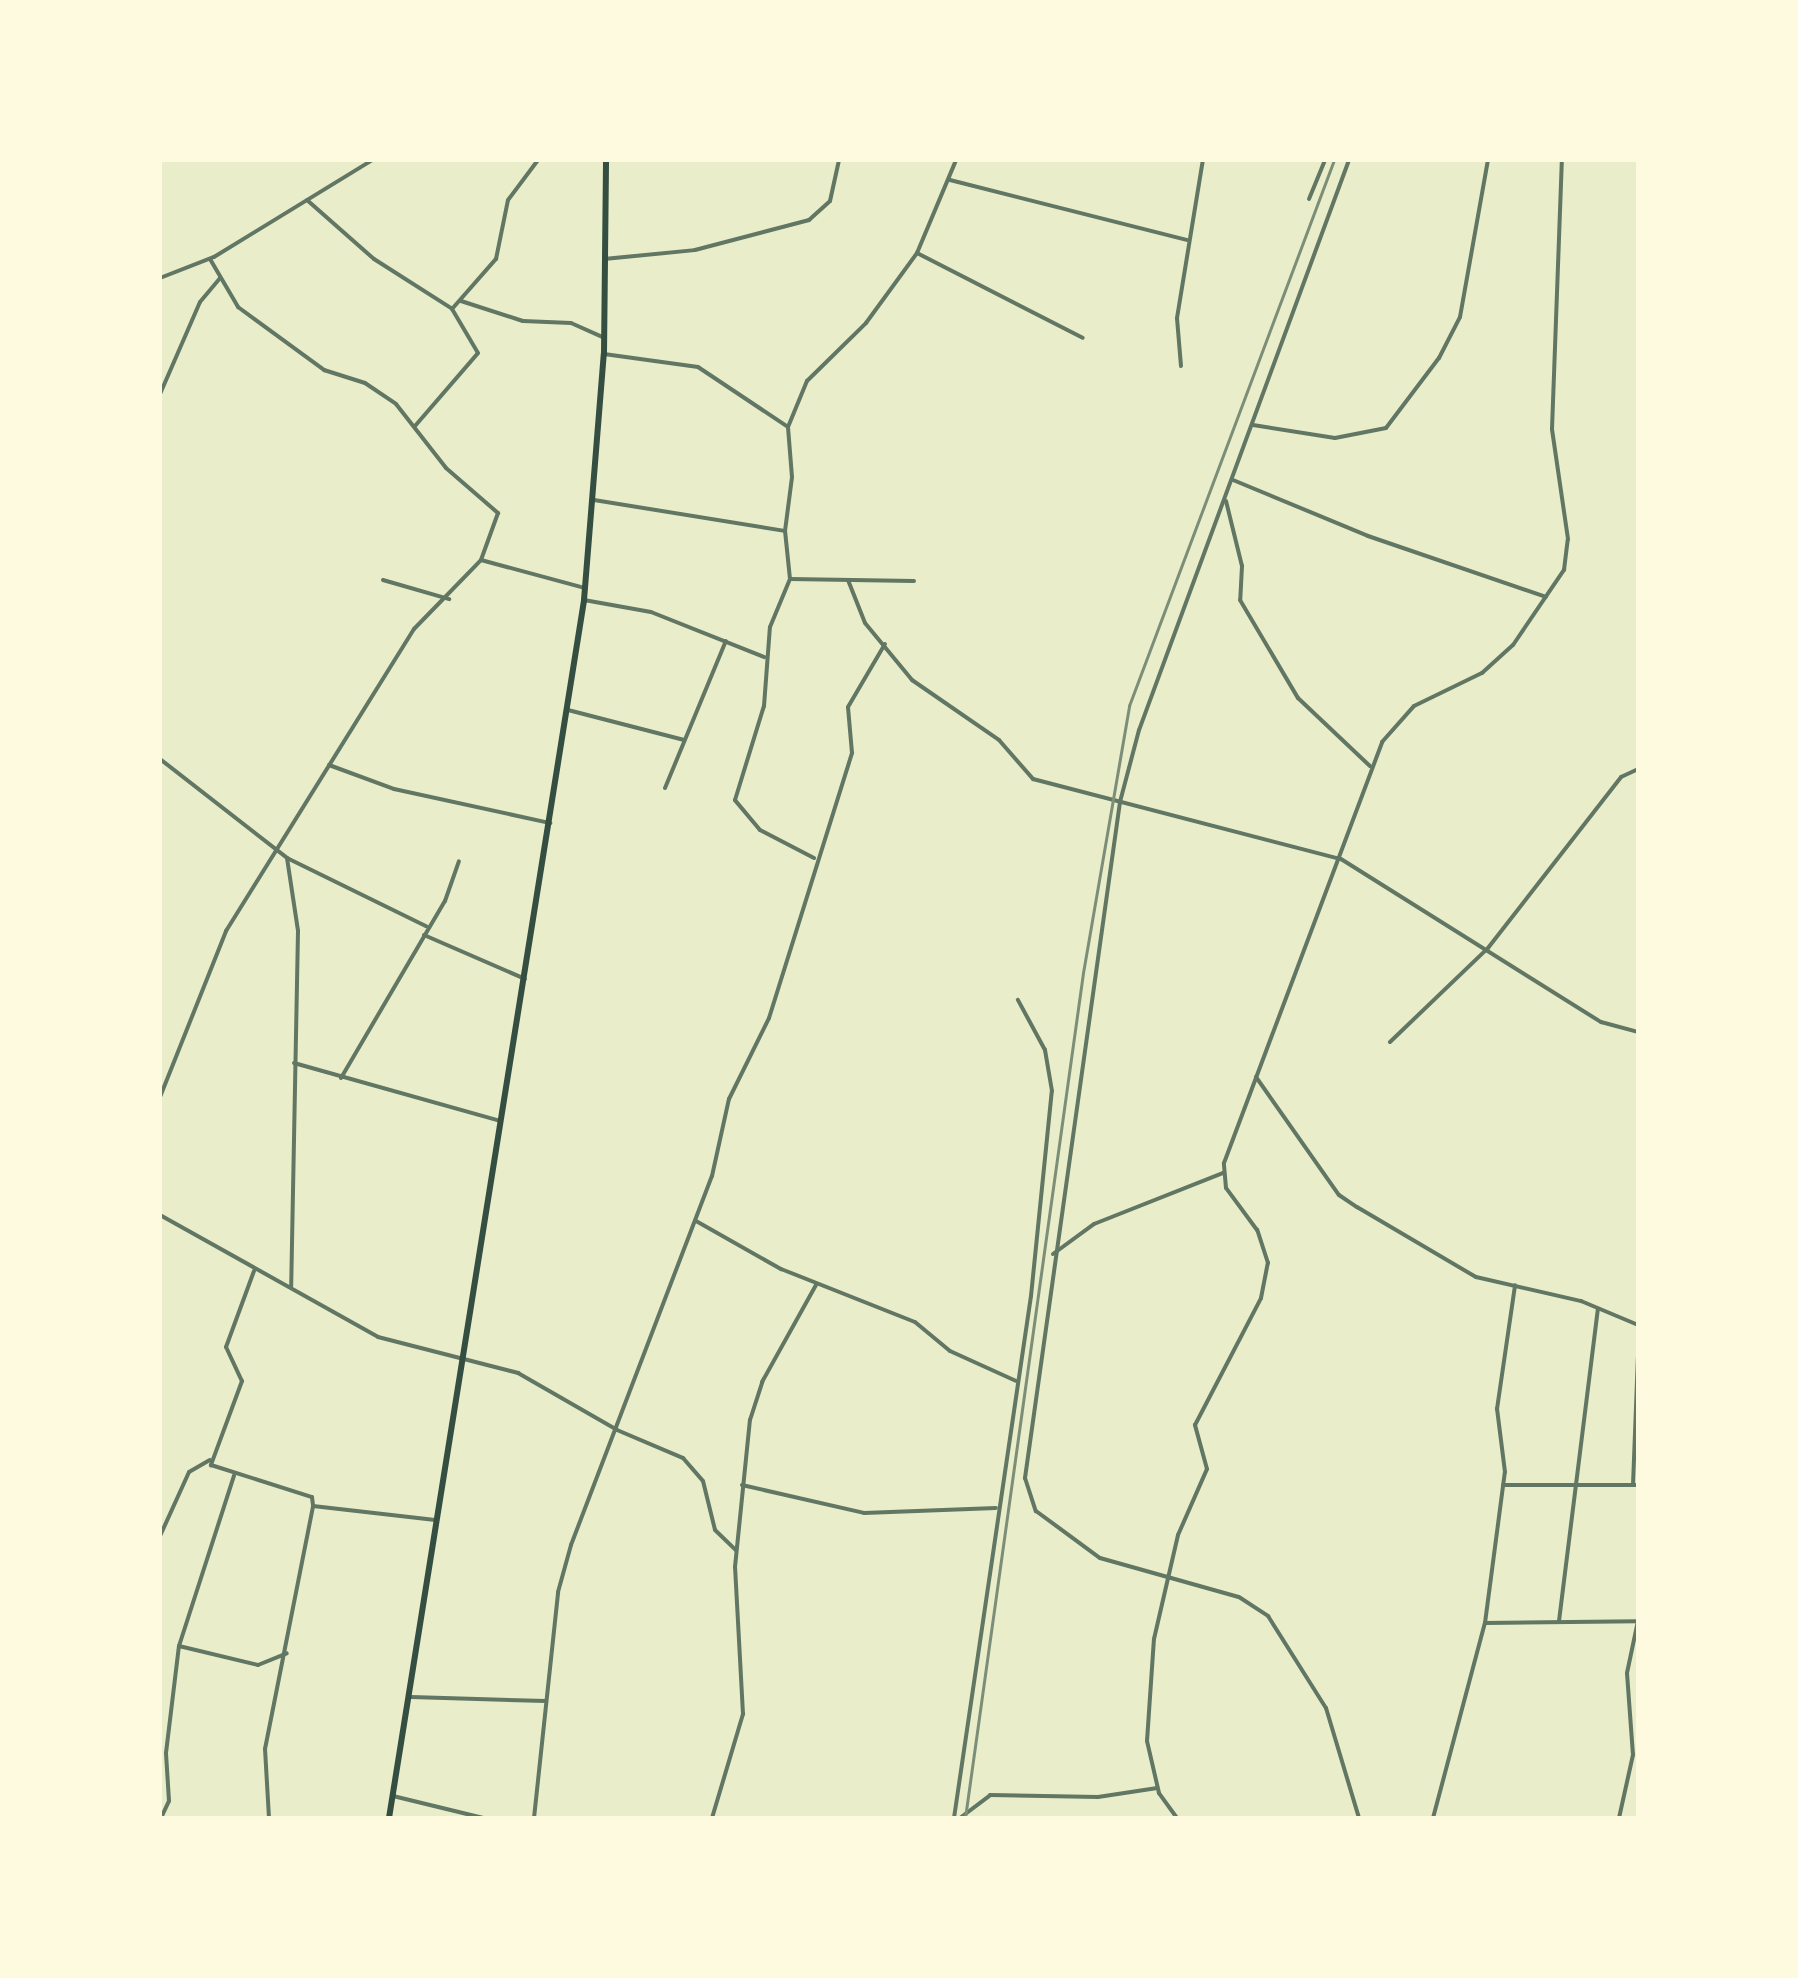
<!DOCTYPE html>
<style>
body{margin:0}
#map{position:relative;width:1798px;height:1978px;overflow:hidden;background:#e9edc9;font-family:Figtree,sans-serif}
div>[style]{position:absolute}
.minor>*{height:4px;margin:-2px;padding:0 2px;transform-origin:2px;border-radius:2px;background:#617663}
.primary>*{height:6px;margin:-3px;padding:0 3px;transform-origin:3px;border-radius:3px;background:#344e41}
.rail>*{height:2.5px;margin:-1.25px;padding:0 1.25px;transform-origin:1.25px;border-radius:1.25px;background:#7c8e77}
span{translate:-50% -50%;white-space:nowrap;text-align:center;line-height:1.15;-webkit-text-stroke:8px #fefae0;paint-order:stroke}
.frame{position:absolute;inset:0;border:162px solid #fefae0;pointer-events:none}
</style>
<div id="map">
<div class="minor">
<i style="left:1349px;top:160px;width:607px;rotate:110.22deg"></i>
<i style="left:1139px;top:730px;width:74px;rotate:104.8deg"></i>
<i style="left:1120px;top:802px;width:683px;rotate:98deg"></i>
<i style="left:1025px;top:1478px;width:35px;rotate:72deg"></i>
<i style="left:1036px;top:1511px;width:79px;rotate:36.3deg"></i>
<i style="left:1100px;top:1558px;width:144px;rotate:15.7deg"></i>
<i style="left:1239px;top:1597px;width:35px;rotate:33deg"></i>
<i style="left:1268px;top:1616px;width:109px;rotate:57.8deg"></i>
<i style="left:1326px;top:1708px;width:115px;rotate:73.3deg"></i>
<i style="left:950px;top:180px;width:244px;rotate:14.2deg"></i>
<i style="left:1309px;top:199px;width:42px;rotate:-67.7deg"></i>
<i style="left:307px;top:200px;width:89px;rotate:41.4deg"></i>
<i style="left:374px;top:259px;width:91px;rotate:32.5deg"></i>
<i style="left:917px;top:253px;width:186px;rotate:27.1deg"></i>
<i style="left:210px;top:259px;width:56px;rotate:59.7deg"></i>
<i style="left:238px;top:307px;width:107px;rotate:36.2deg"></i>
<i style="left:324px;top:370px;width:43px;rotate:17.6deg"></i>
<i style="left:365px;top:383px;width:37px;rotate:34deg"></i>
<i style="left:396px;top:404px;width:81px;rotate:52deg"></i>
<i style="left:446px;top:468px;width:69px;rotate:40.9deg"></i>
<i style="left:498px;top:513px;width:50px;rotate:109.9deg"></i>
<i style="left:604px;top:259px;width:91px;rotate:-5.6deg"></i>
<i style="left:695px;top:250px;width:118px;rotate:-14.7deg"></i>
<i style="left:809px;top:220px;width:28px;rotate:-42deg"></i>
<i style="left:830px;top:201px;width:42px;rotate:-77.6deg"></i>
<i style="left:160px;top:278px;width:58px;rotate:-21.3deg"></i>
<i style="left:214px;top:257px;width:185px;rotate:-31.5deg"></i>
<i style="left:461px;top:301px;width:65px;rotate:17.9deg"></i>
<i style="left:523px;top:321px;width:48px;rotate:2.4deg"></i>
<i style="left:571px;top:323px;width:36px;rotate:24deg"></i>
<i style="left:604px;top:354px;width:95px;rotate:7.9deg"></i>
<i style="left:698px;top:367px;width:108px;rotate:33.7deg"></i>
<i style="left:1181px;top:366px;width:48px;rotate:-94.8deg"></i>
<i style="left:1177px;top:318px;width:160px;rotate:-80.7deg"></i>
<i style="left:160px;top:394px;width:100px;rotate:-66.5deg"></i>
<i style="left:200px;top:302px;width:31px;rotate:-50deg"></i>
<i style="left:1253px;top:425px;width:83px;rotate:9deg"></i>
<i style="left:1335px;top:438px;width:52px;rotate:-11.1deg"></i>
<i style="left:1386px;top:428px;width:88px;rotate:-52.9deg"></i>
<i style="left:1439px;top:358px;width:46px;rotate:-62.9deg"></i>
<i style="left:1460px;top:317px;width:159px;rotate:-79.9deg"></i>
<i style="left:415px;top:426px;width:96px;rotate:-49.2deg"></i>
<i style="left:478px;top:353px;width:51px;rotate:-120.6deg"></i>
<i style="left:452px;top:309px;width:67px;rotate:-48.7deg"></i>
<i style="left:496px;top:259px;width:60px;rotate:-78.5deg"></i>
<i style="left:508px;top:200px;width:50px;rotate:-53.1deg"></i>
<i style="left:1233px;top:480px;width:146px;rotate:22.5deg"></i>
<i style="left:1368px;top:536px;width:188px;rotate:18.9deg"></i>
<i style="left:594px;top:500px;width:193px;rotate:9.2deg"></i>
<i style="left:1226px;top:501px;width:67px;rotate:76.2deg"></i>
<i style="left:1242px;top:566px;width:34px;rotate:93deg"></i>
<i style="left:1240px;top:600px;width:114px;rotate:59.4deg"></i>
<i style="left:1298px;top:698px;width:99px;rotate:43.4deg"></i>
<i style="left:790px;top:579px;width:124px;rotate:0.9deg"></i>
<i style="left:383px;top:580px;width:69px;rotate:16.1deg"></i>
<i style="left:848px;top:580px;width:46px;rotate:68.4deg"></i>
<i style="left:865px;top:623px;width:74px;rotate:50.5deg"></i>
<i style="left:912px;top:680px;width:106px;rotate:34.6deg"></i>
<i style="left:999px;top:740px;width:52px;rotate:48.9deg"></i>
<i style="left:1033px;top:779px;width:318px;rotate:14.6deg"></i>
<i style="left:1341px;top:859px;width:307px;rotate:32.1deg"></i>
<i style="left:1601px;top:1022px;width:38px;rotate:15deg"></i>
<i style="left:584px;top:600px;width:68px;rotate:10.2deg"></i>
<i style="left:651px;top:612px;width:122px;rotate:21.7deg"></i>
<i style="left:568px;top:710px;width:120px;rotate:14.5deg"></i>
<i style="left:160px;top:759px;width:161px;rotate:37.9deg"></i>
<i style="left:287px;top:858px;width:74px;rotate:81.4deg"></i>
<i style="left:298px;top:931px;width:355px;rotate:91.1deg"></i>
<i style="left:329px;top:765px;width:69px;rotate:20.3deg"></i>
<i style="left:394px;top:789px;width:160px;rotate:12.3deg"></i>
<i style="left:665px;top:788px;width:159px;rotate:-67.5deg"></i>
<i style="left:287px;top:858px;width:155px;rotate:26.1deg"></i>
<i style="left:814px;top:858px;width:61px;rotate:-152.6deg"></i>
<i style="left:760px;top:830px;width:39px;rotate:-130deg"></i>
<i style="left:735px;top:800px;width:98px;rotate:-72.9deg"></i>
<i style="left:764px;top:706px;width:79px;rotate:-85.7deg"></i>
<i style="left:770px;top:627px;width:52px;rotate:-67.4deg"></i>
<i style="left:790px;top:579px;width:48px;rotate:-95.9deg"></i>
<i style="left:785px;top:531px;width:54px;rotate:-82.6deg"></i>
<i style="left:792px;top:477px;width:50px;rotate:-94.6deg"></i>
<i style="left:788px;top:427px;width:50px;rotate:-67.6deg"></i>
<i style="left:807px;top:381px;width:83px;rotate:-44.5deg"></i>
<i style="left:866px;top:323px;width:87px;rotate:-53.9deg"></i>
<i style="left:917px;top:253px;width:101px;rotate:-67.2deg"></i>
<i style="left:424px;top:935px;width:110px;rotate:23.5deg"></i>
<i style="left:1390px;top:1042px;width:136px;rotate:-43.8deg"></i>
<i style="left:1488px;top:948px;width:217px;rotate:-52.1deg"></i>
<i style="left:1621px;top:777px;width:19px;rotate:-25deg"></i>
<i style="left:294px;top:1063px;width:215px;rotate:15.7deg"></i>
<i style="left:1256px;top:1077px;width:144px;rotate:54.9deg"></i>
<i style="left:1339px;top:1195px;width:22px;rotate:34deg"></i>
<i style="left:1357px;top:1207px;width:138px;rotate:30.5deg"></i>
<i style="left:1476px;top:1277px;width:108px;rotate:12.9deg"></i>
<i style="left:1581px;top:1301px;width:62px;rotate:22.8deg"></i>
<i style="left:341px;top:1078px;width:205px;rotate:-59.6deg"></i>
<i style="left:445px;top:901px;width:42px;rotate:-70.7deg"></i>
<i style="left:160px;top:1097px;width:179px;rotate:-68.3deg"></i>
<i style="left:226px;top:931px;width:356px;rotate:-58.1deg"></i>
<i style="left:414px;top:629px;width:96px;rotate:-45.8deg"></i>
<i style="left:481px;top:560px;width:108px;rotate:15.1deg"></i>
<i style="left:160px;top:1215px;width:250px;rotate:29.2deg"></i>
<i style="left:378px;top:1337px;width:145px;rotate:14.4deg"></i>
<i style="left:518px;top:1373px;width:114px;rotate:29.9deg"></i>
<i style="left:617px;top:1430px;width:72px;rotate:23deg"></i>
<i style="left:683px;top:1458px;width:30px;rotate:49deg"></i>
<i style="left:703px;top:1481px;width:50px;rotate:76.2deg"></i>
<i style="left:715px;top:1530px;width:29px;rotate:44deg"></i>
<i style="left:696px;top:1221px;width:98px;rotate:29.5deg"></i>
<i style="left:781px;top:1269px;width:144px;rotate:21.6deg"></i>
<i style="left:915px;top:1322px;width:45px;rotate:39.6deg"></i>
<i style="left:950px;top:1351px;width:72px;rotate:24.4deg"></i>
<i style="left:1053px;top:1254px;width:51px;rotate:-36.2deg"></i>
<i style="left:1094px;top:1224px;width:139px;rotate:-21.6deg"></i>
<i style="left:254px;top:1271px;width:81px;rotate:110.2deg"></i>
<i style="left:226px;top:1347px;width:38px;rotate:65deg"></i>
<i style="left:242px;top:1381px;width:90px;rotate:110.3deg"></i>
<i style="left:211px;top:1465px;width:106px;rotate:17.6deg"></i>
<i style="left:312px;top:1497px;width:8px;rotate:83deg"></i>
<i style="left:742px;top:1485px;width:125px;rotate:12.9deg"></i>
<i style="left:864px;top:1513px;width:132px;rotate:-2.2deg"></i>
<i style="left:1503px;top:1485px;width:135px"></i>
<i style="left:1633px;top:1485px;width:128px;rotate:-87.8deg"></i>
<i style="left:160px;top:1536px;width:70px;rotate:-65.6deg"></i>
<i style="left:189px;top:1472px;width:24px;rotate:-30deg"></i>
<i style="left:1559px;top:1621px;width:314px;rotate:-82.9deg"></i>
<i style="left:1485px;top:1623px;width:153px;rotate:-0.7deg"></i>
<i style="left:179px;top:1646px;width:81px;rotate:13.5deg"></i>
<i style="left:258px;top:1665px;width:31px;rotate:-22deg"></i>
<i style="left:411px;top:1697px;width:135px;rotate:1.7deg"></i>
<i style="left:393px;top:1796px;width:93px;rotate:13.7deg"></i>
<i style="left:161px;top:1818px;width:19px;rotate:-65deg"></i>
<i style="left:169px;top:1801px;width:48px;rotate:-93.6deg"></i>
<i style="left:166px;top:1753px;width:108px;rotate:-83.1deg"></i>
<i style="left:179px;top:1646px;width:179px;rotate:-72.1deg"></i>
<i style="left:269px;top:1818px;width:69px;rotate:-93.3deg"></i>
<i style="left:265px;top:1749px;width:248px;rotate:-78.8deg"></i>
<i style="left:313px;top:1506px;width:123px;rotate:6.5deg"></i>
<i style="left:534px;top:1818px;width:227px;rotate:-83.9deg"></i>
<i style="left:558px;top:1592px;width:49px;rotate:-74.5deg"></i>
<i style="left:571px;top:1545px;width:395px;rotate:-69.1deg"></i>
<i style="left:712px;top:1176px;width:79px;rotate:-77.6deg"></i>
<i style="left:729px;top:1099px;width:90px;rotate:-63.7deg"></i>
<i style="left:769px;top:1018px;width:278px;rotate:-72.6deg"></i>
<i style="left:852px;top:753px;width:46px;rotate:-95deg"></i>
<i style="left:848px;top:707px;width:73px;rotate:-59.6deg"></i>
<i style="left:712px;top:1818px;width:109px;rotate:-73.4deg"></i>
<i style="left:743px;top:1714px;width:147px;rotate:-93.1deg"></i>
<i style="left:735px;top:1567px;width:148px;rotate:-84.2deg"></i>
<i style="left:750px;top:1420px;width:40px;rotate:-72deg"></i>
<i style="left:762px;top:1382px;width:111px;rotate:-60.9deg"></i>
<i style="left:713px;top:1818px;width:89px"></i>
<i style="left:954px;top:1818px;width:528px;rotate:-81.61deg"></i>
<i style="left:1031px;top:1296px;width:206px;rotate:-84.2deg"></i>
<i style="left:1052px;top:1091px;width:42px;rotate:-99.7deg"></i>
<i style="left:1045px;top:1050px;width:57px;rotate:-118.4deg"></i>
<i style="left:960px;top:1818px;width:38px;rotate:-37deg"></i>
<i style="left:990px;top:1795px;width:108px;rotate:1.1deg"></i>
<i style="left:1098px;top:1797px;width:60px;rotate:-8.7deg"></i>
<i style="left:1177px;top:1818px;width:31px;rotate:-126deg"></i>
<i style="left:1159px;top:1793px;width:53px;rotate:-103deg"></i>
<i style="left:1147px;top:1741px;width:102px;rotate:-86.1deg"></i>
<i style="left:1154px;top:1639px;width:107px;rotate:-77deg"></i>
<i style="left:1178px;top:1535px;width:72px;rotate:-66.3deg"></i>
<i style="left:1207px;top:1469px;width:46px;rotate:-105.3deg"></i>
<i style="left:1195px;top:1425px;width:143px;rotate:-62.5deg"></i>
<i style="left:1261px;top:1298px;width:36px;rotate:-79deg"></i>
<i style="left:1268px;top:1263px;width:35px;rotate:-108deg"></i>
<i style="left:1257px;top:1230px;width:52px;rotate:-126.4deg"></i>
<i style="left:1226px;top:1188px;width:25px;rotate:-95deg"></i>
<i style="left:1224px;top:1163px;width:450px;rotate:-69.4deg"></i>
<i style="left:1382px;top:742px;width:48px;rotate:-48.4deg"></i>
<i style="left:1414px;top:706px;width:76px;rotate:-25.9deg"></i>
<i style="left:1482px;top:673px;width:42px;rotate:-42.1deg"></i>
<i style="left:1513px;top:645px;width:91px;rotate:-55.8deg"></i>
<i style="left:1564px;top:570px;width:31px;rotate:-83deg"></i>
<i style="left:1568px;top:539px;width:111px;rotate:-98.3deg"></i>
<i style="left:1552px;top:429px;width:269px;rotate:-87.9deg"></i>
<i style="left:1433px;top:1818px;width:202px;rotate:-75.1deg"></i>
<i style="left:1485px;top:1623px;width:152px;rotate:-82.5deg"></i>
<i style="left:1505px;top:1472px;width:64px;rotate:-97.2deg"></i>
<i style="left:1497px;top:1409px;width:125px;rotate:-81.7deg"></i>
<i style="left:1619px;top:1818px;width:65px;rotate:-77.5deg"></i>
<i style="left:1633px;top:1755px;width:82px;rotate:-94.2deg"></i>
<i style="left:1627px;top:1673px;width:53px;rotate:-78.1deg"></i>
</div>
<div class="primary">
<i style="left:389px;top:1818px;width:1234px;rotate:-80.9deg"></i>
<i style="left:584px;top:600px;width:247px;rotate:-85.4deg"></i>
<i style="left:604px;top:354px;width:194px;rotate:-89.4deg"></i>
</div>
<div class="rail">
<i style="left:965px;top:1818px;width:853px;rotate:-82.05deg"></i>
<i style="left:1083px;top:973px;width:271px;rotate:-80.2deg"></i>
<i style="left:1129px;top:706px;width:583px;rotate:-69.42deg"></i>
</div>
<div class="frame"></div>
</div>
